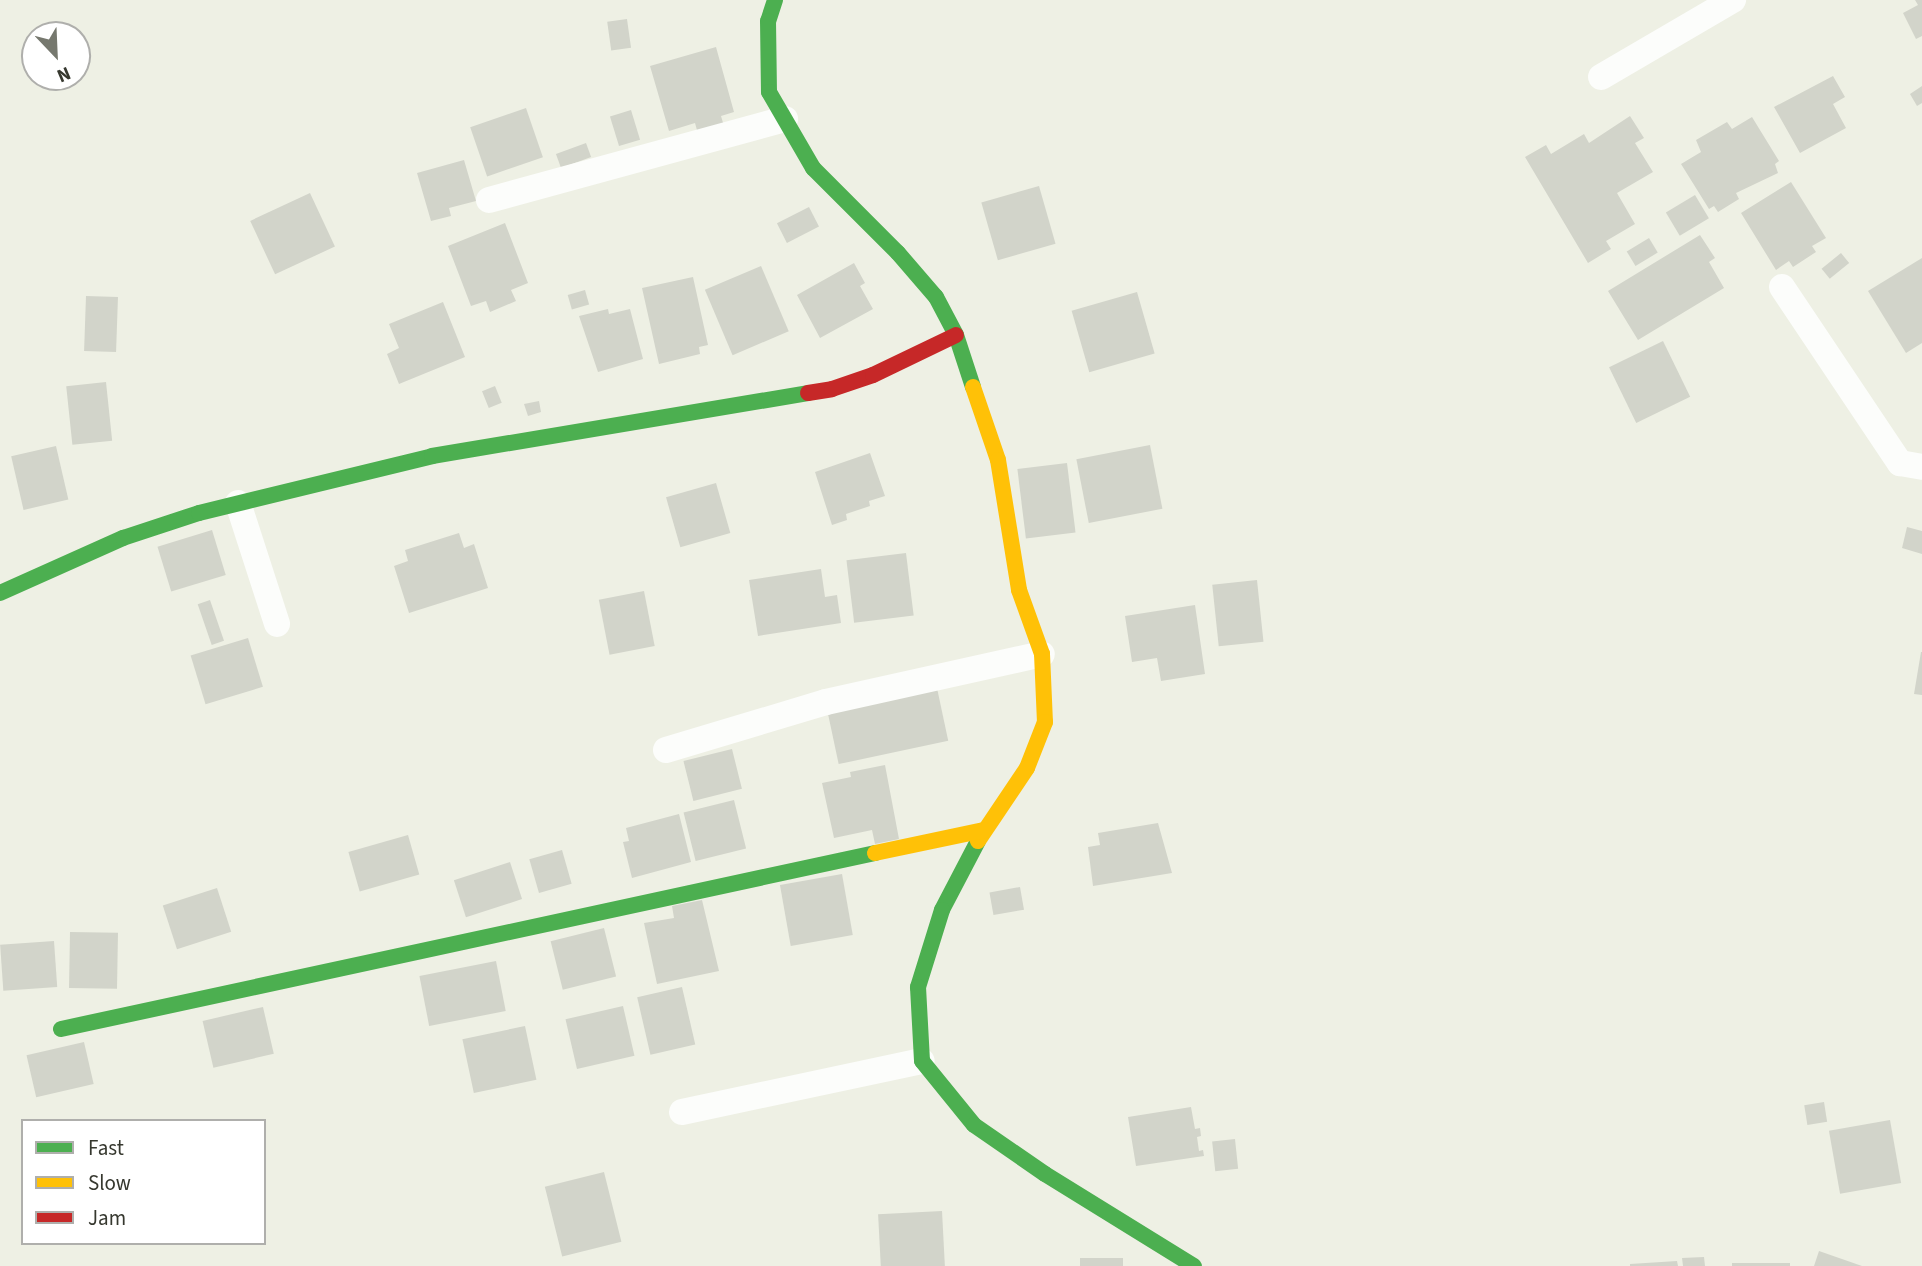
<!DOCTYPE html>
<style>
body{margin:0}
#map{position:relative;width:1922px;height:1266px;overflow:hidden;background:#eef0e4;font-family:"Source Sans 3",sans-serif}
div>[style]{position:absolute}
.building>*{inset:0;background:#d2d4ca;transform-origin:0 0}
.street>*{height:26px;margin:-13px;padding:0 13px;transform-origin:13px;border-radius:13px;background:#fcfdfb}
.fast>*{height:16px;margin:-8px;padding:0 8px;transform-origin:8px;border-radius:8px;background:#4caf50}
.slow>*{height:16px;margin:-8px;padding:0 8px;transform-origin:8px;border-radius:8px;background:#ffc107}
.jam>*{height:16px;margin:-8px;padding:0 8px;transform-origin:8px;border-radius:8px;background:#c62828}
span{translate:-50% -50%;white-space:nowrap;text-align:center;line-height:1.15;-webkit-text-stroke:5px #fff;paint-order:stroke}
.legend{position:absolute;left:21px;top:1119px;width:245px;height:126px;box-sizing:border-box;background:#fff;border:2px solid #afafac;margin:0;padding:9px 12px;list-style:none;font-size:21px;color:#36382f}
.legend li{display:flex;align-items:center;gap:14px;height:35px}
.legend b{width:35px;border:2px solid #afafac}
.north{position:absolute;left:21px;top:21px;width:70px;height:70px;box-sizing:border-box;background:#fff;border:2px solid #afafac;border-radius:50%;rotate:157deg;font-size:19px;font-weight:700;line-height:28px;text-align:center;color:#36382f}
.north::after{content:'';display:block;margin:auto;width:24px;height:32px;background:#76786e;clip-path:polygon(50% 0,100% 100%,50% 72%,0 100%)}
</style>
<div id="map">
<div class="building">
<i style="clip-path:polygon(1915px 0,1922px 0,1922px 36px,1916px 39px,1903px 13px,1918px 5px)"></i>
<i style="left:627px;top:19px;width:29px;height:20px;rotate:82deg"></i>
<i style="clip-path:polygon(716px 47px,734px 112px,721px 116px,724px 126px,698px 134px,695px 123px,669px 131px,650px 66px)"></i>
<i style="clip-path:polygon(1833px 76px,1845px 97px,1833px 104px,1846px 128px,1800px 153px,1774px 107px)"></i>
<i style="clip-path:polygon(1922px 86px,1922px 103px,1917px 106px,1910px 94px)"></i>
<i style="left:526px;top:108px;width:52px;height:59px;rotate:71deg"></i>
<i style="left:631px;top:110px;width:31px;height:22px;rotate:73deg"></i>
<i style="clip-path:polygon(1630px 116px,1644px 138px,1635px 143px,1653px 172px,1617px 193px,1635px 224px,1606px 241px,1611px 249px,1588px 263px,1525px 157px,1546px 145px,1551px 154px,1584px 134px,1589px 143px)"></i>
<i style="clip-path:polygon(1752px 117px,1779px 161px,1775px 164px,1778px 173px,1736px 193px,1739px 199px,1718px 212px,1714px 206px,1709px 209px,1681px 164px,1701px 152px,1696px 140px,1727px 122px,1732px 129px)"></i>
<i style="left:586px;top:143px;width:15px;height:32px;rotate:70deg"></i>
<i style="clip-path:polygon(464px 160px,476px 201px,449px 208px,451px 216px,431px 221px,417px 173px)"></i>
<i style="clip-path:polygon(1791px 182px,1826px 238px,1812px 246px,1816px 252px,1793px 267px,1789px 261px,1776px 270px,1741px 213px)"></i>
<i style="left:1039px;top:186px;width:60px;height:60px;rotate:74deg"></i>
<i style="left:310px;top:193px;width:59px;height:66px;rotate:65deg"></i>
<i style="left:1695px;top:195px;width:27px;height:34px;rotate:59deg"></i>
<i style="left:809px;top:207px;width:22px;height:36px;rotate:63deg"></i>
<i style="clip-path:polygon(505px 223px,528px 283px,511px 290px,516px 301px,490px 312px,486px 301px,471px 306px,448px 246px)"></i>
<i style="clip-path:polygon(1700px 235px,1715px 258px,1709px 262px,1724px 288px,1638px 340px,1608px 291px)"></i>
<i style="left:1649px;top:238px;width:17px;height:26px;rotate:59deg"></i>
<i style="left:1841px;top:253px;width:13px;height:25px;rotate:51deg"></i>
<i style="clip-path:polygon(1922px 258px,1922px 343px,1906px 353px,1868px 291px)"></i>
<i style="clip-path:polygon(854px 263px,865px 283px,860px 286px,873px 309px,820px 338px,797px 295px)"></i>
<i style="left:761px;top:266px;width:71px;height:61px;rotate:67deg"></i>
<i style="clip-path:polygon(693px 277px,708px 345px,699px 347px,700px 354px,659px 364px,642px 288px)"></i>
<i style="left:585px;top:290px;width:15px;height:18px;rotate:74deg"></i>
<i style="left:1137px;top:292px;width:64px;height:68px;rotate:74deg"></i>
<i style="left:86px;top:296px;width:32px;height:55px;rotate:2deg"></i>
<i style="clip-path:polygon(443px 302px,465px 357px,399px 384px,387px 354px,399px 348px,389px 324px)"></i>
<i style="clip-path:polygon(608px 309px,609px 314px,630px 309px,643px 359px,598px 372px,579px 316px)"></i>
<i style="left:1663px;top:341px;width:62px;height:60px;rotate:64deg"></i>
<i style="left:106px;top:382px;width:59px;height:40px;rotate:84deg"></i>
<i style="left:495px;top:386px;width:18px;height:14px;rotate:68deg"></i>
<i style="clip-path:polygon(539px 401px,541px 412px,528px 416px,524px 404px)"></i>
<i style="left:1150px;top:445px;width:65px;height:75px;rotate:79deg"></i>
<i style="left:56px;top:446px;width:55px;height:46px;rotate:77deg"></i>
<i style="clip-path:polygon(870px 453px,885px 496px,869px 501px,870px 506px,846px 514px,847px 520px,832px 525px,815px 472px)"></i>
<i style="left:1067px;top:463px;width:70px;height:50px;rotate:83deg"></i>
<i style="left:716px;top:483px;width:52px;height:52px;rotate:74deg"></i>
<i style="clip-path:polygon(1907px 527px,1922px 531px,1922px 554px,1902px 548px)"></i>
<i style="left:212px;top:530px;width:47px;height:57px;rotate:73deg"></i>
<i style="clip-path:polygon(459px 533px,464px 548px,474px 544px,488px 588px,409px 613px,394px 566px,408px 561px,405px 550px)"></i>
<i style="left:906px;top:553px;width:63px;height:60px;rotate:83deg"></i>
<i style="clip-path:polygon(821px 569px,825px 597px,837px 595px,841px 623px,758px 636px,749px 580px)"></i>
<i style="left:1257px;top:580px;width:62px;height:45px;rotate:84deg"></i>
<i style="left:644px;top:591px;width:56px;height:46px;rotate:79deg"></i>
<i style="left:210px;top:600px;width:43px;height:13px;rotate:71deg"></i>
<i style="clip-path:polygon(1195px 605px,1205px 674px,1161px 681px,1157px 658px,1132px 662px,1125px 616px)"></i>
<i style="left:248px;top:638px;width:51px;height:60px;rotate:73deg"></i>
<i style="clip-path:polygon(1921px 652px,1922px 652px,1922px 695px,1914px 694px)"></i>
<i style="left:937px;top:688px;width:54px;height:112px;rotate:78deg"></i>
<i style="left:732px;top:749px;width:41px;height:50px;rotate:76deg"></i>
<i style="clip-path:polygon(885px 765px,899px 839px,875px 844px,872px 830px,834px 838px,822px 783px,851px 777px,850px 772px)"></i>
<i style="left:734px;top:800px;width:50px;height:52px;rotate:76deg"></i>
<i style="clip-path:polygon(679px 814px,691px 862px,632px 878px,623px 842px,629px 841px,626px 828px)"></i>
<i style="clip-path:polygon(1158px 823px,1172px 873px,1093px 886px,1088px 847px,1100px 845px,1098px 833px)"></i>
<i style="left:408px;top:835px;width:41px;height:62px;rotate:74deg"></i>
<i style="left:562px;top:850px;width:35px;height:34px;rotate:74deg"></i>
<i style="left:510px;top:862px;width:39px;height:59px;rotate:72deg"></i>
<i style="left:842px;top:874px;width:62px;height:63px;rotate:80deg"></i>
<i style="left:1020px;top:887px;width:23px;height:31px;rotate:80deg"></i>
<i style="left:217px;top:888px;width:46px;height:57px;rotate:72deg"></i>
<i style="clip-path:polygon(702px 900px,719px 971px,657px 984px,644px 923px,674px 918px,672px 906px)"></i>
<i style="left:604px;top:928px;width:50px;height:55px;rotate:76deg"></i>
<i style="left:70px;top:932px;width:48px;height:56px;rotate:1deg"></i>
<i style="left:54px;top:941px;width:46px;height:54px;rotate:86deg"></i>
<i style="left:496px;top:961px;width:51px;height:78px;rotate:79deg"></i>
<i style="left:682px;top:987px;width:59px;height:46px;rotate:77deg"></i>
<i style="left:623px;top:1006px;width:51px;height:59px;rotate:77deg"></i>
<i style="left:263px;top:1007px;width:48px;height:62px;rotate:77deg"></i>
<i style="left:525px;top:1026px;width:55px;height:64px;rotate:78deg"></i>
<i style="left:84px;top:1042px;width:43px;height:59px;rotate:77deg"></i>
<i style="left:1824px;top:1102px;width:20px;height:20px;rotate:81deg"></i>
<i style="clip-path:polygon(1191px 1107px,1195px 1129px,1200px 1128px,1201px 1136px,1197px 1137px,1199px 1151px,1203px 1150px,1204px 1156px,1136px 1166px,1128px 1117px)"></i>
<i style="left:1890px;top:1120px;width:64px;height:62px;rotate:80deg"></i>
<i style="left:1235px;top:1139px;width:30px;height:23px;rotate:84deg"></i>
<i style="left:604px;top:1172px;width:72px;height:61px;rotate:76deg"></i>
<i style="left:942px;top:1211px;width:55px;height:64px;rotate:87deg"></i>
<i style="clip-path:polygon(1819px 1251px,1862px 1266px,1814px 1266px)"></i>
<i style="clip-path:polygon(1704px 1257px,1705px 1266px,1683px 1266px,1682px 1258px)"></i>
<i style="left:1123px;top:1258px;width:8px;height:43px;rotate:90deg"></i>
<i style="clip-path:polygon(1677px 1261px,1678px 1266px,1630px 1266px,1630px 1264px)"></i>
<i style="left:1732px;top:1263px;width:58px;height:3px"></i>
</div>
<div class="street">
<i style="left:1601px;top:77px;width:153px;rotate:-30.3deg"></i>
<i style="left:489px;top:200px;width:307px;rotate:-15.3deg"></i>
<i style="left:1782px;top:287px;width:212px;rotate:56.2deg"></i>
<i style="left:1900px;top:463px;width:22px;rotate:10deg"></i>
<i style="left:238px;top:503px;width:127px;rotate:72.1deg"></i>
<i style="left:666px;top:750px;width:167px;rotate:-16.7deg"></i>
<i style="left:826px;top:702px;width:221px;rotate:-12.5deg"></i>
<i style="left:682px;top:1112px;width:245px;rotate:-12deg"></i>
</div>
<div class="fast">
<i style="left:775px;top:0;width:22px;rotate:108deg"></i>
<i style="left:768px;top:21px;width:71px;rotate:89.2deg"></i>
<i style="left:769px;top:92px;width:88px;rotate:59.9deg"></i>
<i style="left:813px;top:168px;width:120px;rotate:45deg"></i>
<i style="left:898px;top:253px;width:58px;rotate:49.2deg"></i>
<i style="left:936px;top:297px;width:43px;rotate:62.2deg"></i>
<i style="left:956px;top:335px;width:55px;rotate:71.9deg"></i>
<i style="left:0;top:593px;width:135px;rotate:-24.1deg"></i>
<i style="left:123px;top:538px;width:80px;rotate:-18.2deg"></i>
<i style="left:199px;top:513px;width:240px;rotate:-13.7deg"></i>
<i style="left:432px;top:456px;width:381px;rotate:-9.5deg"></i>
<i style="left:978px;top:841px;width:78px;rotate:117.6deg"></i>
<i style="left:942px;top:910px;width:81px;rotate:107.3deg"></i>
<i style="left:918px;top:987px;width:74px;rotate:86.9deg"></i>
<i style="left:922px;top:1061px;width:82px;rotate:50.9deg"></i>
<i style="left:974px;top:1125px;width:86px;rotate:34.6deg"></i>
<i style="left:1045px;top:1174px;width:175px;rotate:31.7deg"></i>
<i style="left:61px;top:1029px;width:833px;rotate:-12.2deg"></i>
</div>
<div class="slow">
<i style="left:973px;top:387px;width:77px;rotate:71.1deg"></i>
<i style="left:998px;top:460px;width:132px;rotate:80.8deg"></i>
<i style="left:1019px;top:590px;width:68px;rotate:70.2deg"></i>
<i style="left:1042px;top:654px;width:68px;rotate:87.5deg"></i>
<i style="left:1045px;top:722px;width:49px;rotate:111.4deg"></i>
<i style="left:1027px;top:768px;width:88px;rotate:123.9deg"></i>
<i style="left:875px;top:853px;width:111px;rotate:-11.9deg"></i>
</div>
<div class="jam">
<i style="left:808px;top:393px;width:24px;rotate:-9deg"></i>
<i style="left:832px;top:389px;width:43px;rotate:-18.9deg"></i>
<i style="left:873px;top:375px;width:92px;rotate:-25.7deg"></i>
</div>
<ul class="legend">
<li><b style="height:9px;background:#4caf50"></b>Fast</li>
<li><b style="height:9px;background:#ffc107"></b>Slow</li>
<li><b style="height:9px;background:#c62828"></b>Jam</li>
</ul>
<div class="north">N</div>
</div>
